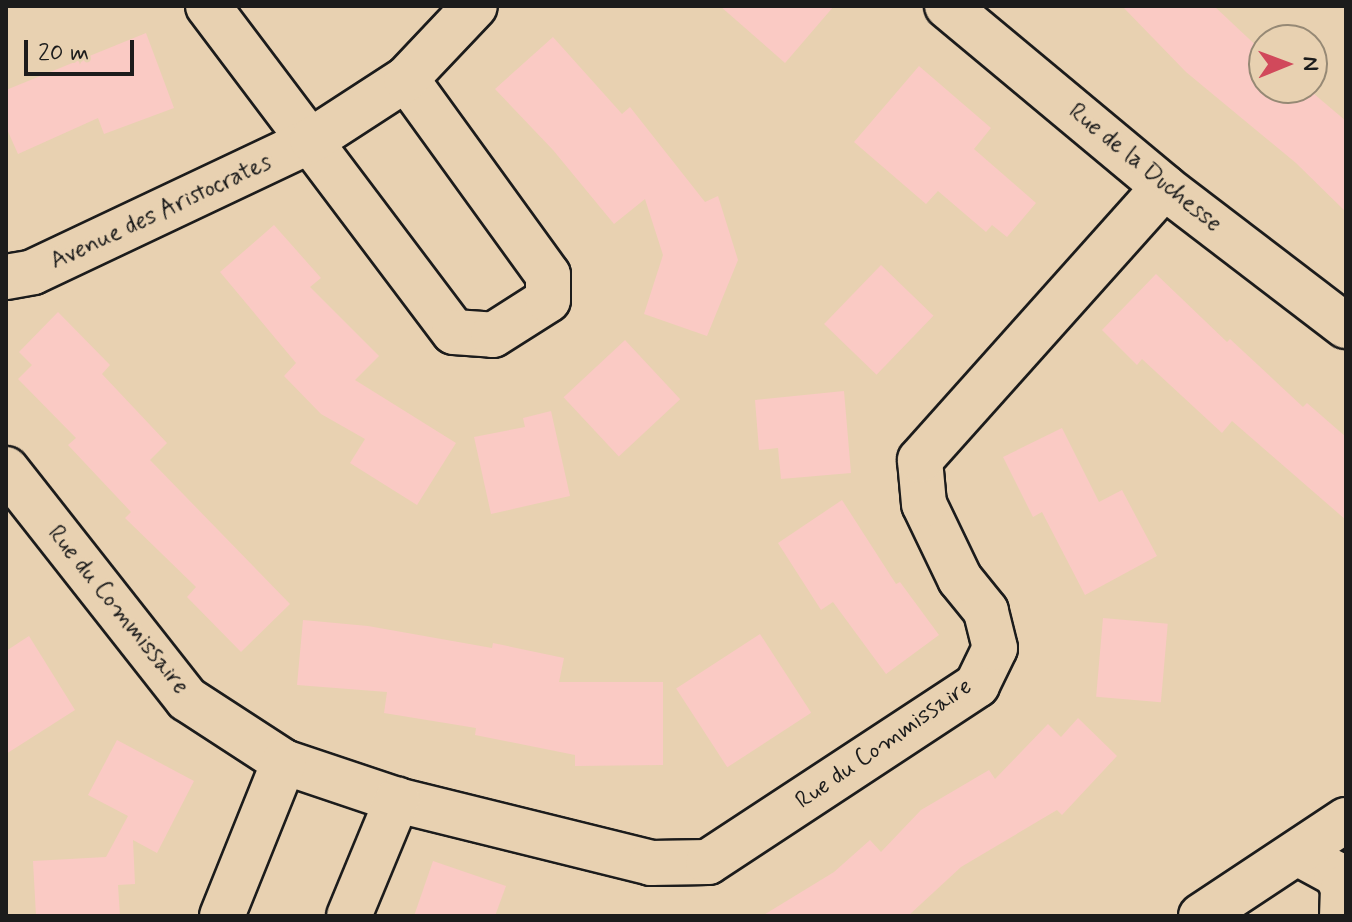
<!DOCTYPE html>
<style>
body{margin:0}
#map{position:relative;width:1352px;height:922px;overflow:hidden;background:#e8d1b1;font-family:Mynerve,sans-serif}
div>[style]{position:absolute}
.building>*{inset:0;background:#facac4;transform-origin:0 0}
.roads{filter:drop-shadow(2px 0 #1c1c1c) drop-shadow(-2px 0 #1c1c1c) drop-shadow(0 2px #1c1c1c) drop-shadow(0 -2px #1c1c1c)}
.minor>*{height:44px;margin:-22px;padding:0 22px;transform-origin:22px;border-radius:22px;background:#e8d1b1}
.trunk>*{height:44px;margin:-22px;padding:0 22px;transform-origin:22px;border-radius:22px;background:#e8d1b1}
span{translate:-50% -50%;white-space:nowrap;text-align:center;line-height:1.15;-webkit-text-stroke:7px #e8d1b1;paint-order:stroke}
.street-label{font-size:24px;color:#1c1c1c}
.frame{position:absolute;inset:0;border:8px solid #1c1c1c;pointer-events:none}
.north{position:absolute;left:1248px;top:24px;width:80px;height:80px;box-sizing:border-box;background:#e8d1b1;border:2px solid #968975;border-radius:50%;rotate:89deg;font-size:22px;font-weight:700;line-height:32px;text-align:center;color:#1c1c1c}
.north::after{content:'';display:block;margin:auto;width:28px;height:36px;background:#d1495b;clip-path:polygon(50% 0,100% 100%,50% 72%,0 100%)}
.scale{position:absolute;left:24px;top:40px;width:110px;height:36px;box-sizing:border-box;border:4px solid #1c1c1c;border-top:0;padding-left:10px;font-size:24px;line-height:28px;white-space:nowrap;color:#1c1c1c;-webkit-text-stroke:6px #e8d1b1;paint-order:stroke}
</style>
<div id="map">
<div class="building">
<i style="clip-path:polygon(720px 6px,834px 6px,785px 63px)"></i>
<i style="clip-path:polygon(1122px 6px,1214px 6px,1264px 53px,1264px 88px,1307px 88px,1346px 121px,1346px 212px,1296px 163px,1186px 72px)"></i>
<i style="clip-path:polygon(146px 33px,174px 108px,104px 134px,98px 118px,18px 154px,6px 127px,6px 90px)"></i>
<i style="clip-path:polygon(553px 37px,622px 114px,630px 107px,705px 202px,718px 196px,738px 260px,707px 336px,644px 314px,663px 255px,645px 199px,614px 224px,553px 150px,495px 89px)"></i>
<i style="clip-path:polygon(919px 66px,991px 128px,974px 149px,1036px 203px,1007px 237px,992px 225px,986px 232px,938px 191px,926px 204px,854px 142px)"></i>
<i style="clip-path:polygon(274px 225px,321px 278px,310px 287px,379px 356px,355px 380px,456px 443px,417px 505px,350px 463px,365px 439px,321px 414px,284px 376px,296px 363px,220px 272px)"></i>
<i style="left:881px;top:265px;width:73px;height:82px;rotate:44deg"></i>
<i style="clip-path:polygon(1156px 274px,1227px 342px,1230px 339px,1303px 407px,1307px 403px,1346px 437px,1346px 520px,1232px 421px,1222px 433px,1142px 359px,1137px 365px,1102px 330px)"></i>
<i style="clip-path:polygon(58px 312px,110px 365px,102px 374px,167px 443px,150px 460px,290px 604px,241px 652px,187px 597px,196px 587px,125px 518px,131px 512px,68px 445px,76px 438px,18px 379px,32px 365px,19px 352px)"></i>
<i style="left:625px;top:340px;width:81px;height:84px;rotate:47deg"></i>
<i style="clip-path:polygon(844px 391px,851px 473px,781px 479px,778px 448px,759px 450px,755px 400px)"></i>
<i style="clip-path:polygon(551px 411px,570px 496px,491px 514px,474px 437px,525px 427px,523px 418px)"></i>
<i style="clip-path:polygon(1062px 428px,1099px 502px,1122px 490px,1157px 556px,1085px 595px,1042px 512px,1033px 517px,1003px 457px)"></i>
<i style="clip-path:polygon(842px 500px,896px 584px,900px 582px,939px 635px,886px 674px,833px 602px,821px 610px,778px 543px)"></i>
<i style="left:1103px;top:618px;width:65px;height:79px;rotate:5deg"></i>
<i style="clip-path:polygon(303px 620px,368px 626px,492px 648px,493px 643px,564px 658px,559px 682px,663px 682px,663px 765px,575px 766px,575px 755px,475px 735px,476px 728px,384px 713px,387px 692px,297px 685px)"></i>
<i style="left:760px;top:634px;width:94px;height:100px;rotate:57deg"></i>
<i style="clip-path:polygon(29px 636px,75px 710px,6px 754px,6px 651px)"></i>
<i style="clip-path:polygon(1078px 718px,1117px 756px,1062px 815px,1057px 810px,961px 867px,908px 916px,762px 916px,834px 872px,870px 840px,881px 852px,921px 810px,989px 770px,995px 779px,1048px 724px,1061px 737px)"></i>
<i style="clip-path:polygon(117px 740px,194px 781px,157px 853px,133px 840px,135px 884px,118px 885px,120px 916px,36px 916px,33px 861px,106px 857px,128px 816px,88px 795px)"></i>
<i style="clip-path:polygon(433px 861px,506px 886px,495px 916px,414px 916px)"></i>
</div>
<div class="roads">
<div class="minor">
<i style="left:208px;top:6px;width:408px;rotate:53deg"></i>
<i style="left:454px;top:332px;width:39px;rotate:4deg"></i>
<i style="left:493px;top:335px;width:65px;rotate:-32.5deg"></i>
<i style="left:548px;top:300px;width:25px;rotate:-90deg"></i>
<i style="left:548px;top:275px;width:242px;rotate:-125.9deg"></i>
<i style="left:947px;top:6px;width:283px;rotate:39.8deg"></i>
<i style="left:1164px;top:187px;width:229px;rotate:37.4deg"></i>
<i style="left:6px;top:277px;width:27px;rotate:-10deg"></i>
<i style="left:33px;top:272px;width:309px;rotate:-25.3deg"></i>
<i style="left:312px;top:140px;width:112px;rotate:-33deg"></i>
<i style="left:406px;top:79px;width:100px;rotate:-46.6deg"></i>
<i style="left:6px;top:469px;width:293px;rotate:51.8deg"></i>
<i style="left:187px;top:699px;width:116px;rotate:33deg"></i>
<i style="left:284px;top:762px;width:119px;rotate:18.6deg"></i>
<i style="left:397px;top:800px;width:262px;rotate:13.9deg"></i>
<i style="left:651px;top:863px;width:57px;rotate:-1deg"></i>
<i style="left:708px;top:862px;width:322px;rotate:-33.3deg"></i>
<i style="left:977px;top:685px;width:41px;rotate:-64.1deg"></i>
<i style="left:995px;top:648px;width:38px;rotate:-104deg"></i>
<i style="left:986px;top:611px;width:41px;rotate:-129.1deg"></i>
<i style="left:960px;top:579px;width:83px;rotate:-115.6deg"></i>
<i style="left:924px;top:504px;width:44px;rotate:-95.2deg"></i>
<i style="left:920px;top:460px;width:366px;rotate:-48.2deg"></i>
<i style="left:222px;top:916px;width:166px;rotate:-68.1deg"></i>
<i style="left:349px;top:916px;width:126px;rotate:-67.5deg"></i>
</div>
<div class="trunk">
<i style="left:1297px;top:853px;width:44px;rotate:28.3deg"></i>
<i style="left:1336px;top:874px;width:16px;rotate:63deg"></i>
<i style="left:1343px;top:888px;width:28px;rotate:92deg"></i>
<i style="left:1201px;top:916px;width:174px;rotate:-33.5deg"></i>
</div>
</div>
<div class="street-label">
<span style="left:1145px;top:168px;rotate:39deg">Rue de la Duchesse</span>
<span style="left:161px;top:212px;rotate:-25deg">Avenue des Aristocrates</span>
<span style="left:118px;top:610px;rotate:51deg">Rue du Commissaire</span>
<span style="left:884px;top:744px;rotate:-35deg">Rue du Commissaire</span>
</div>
<div class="frame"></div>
<div class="north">N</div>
<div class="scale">20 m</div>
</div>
